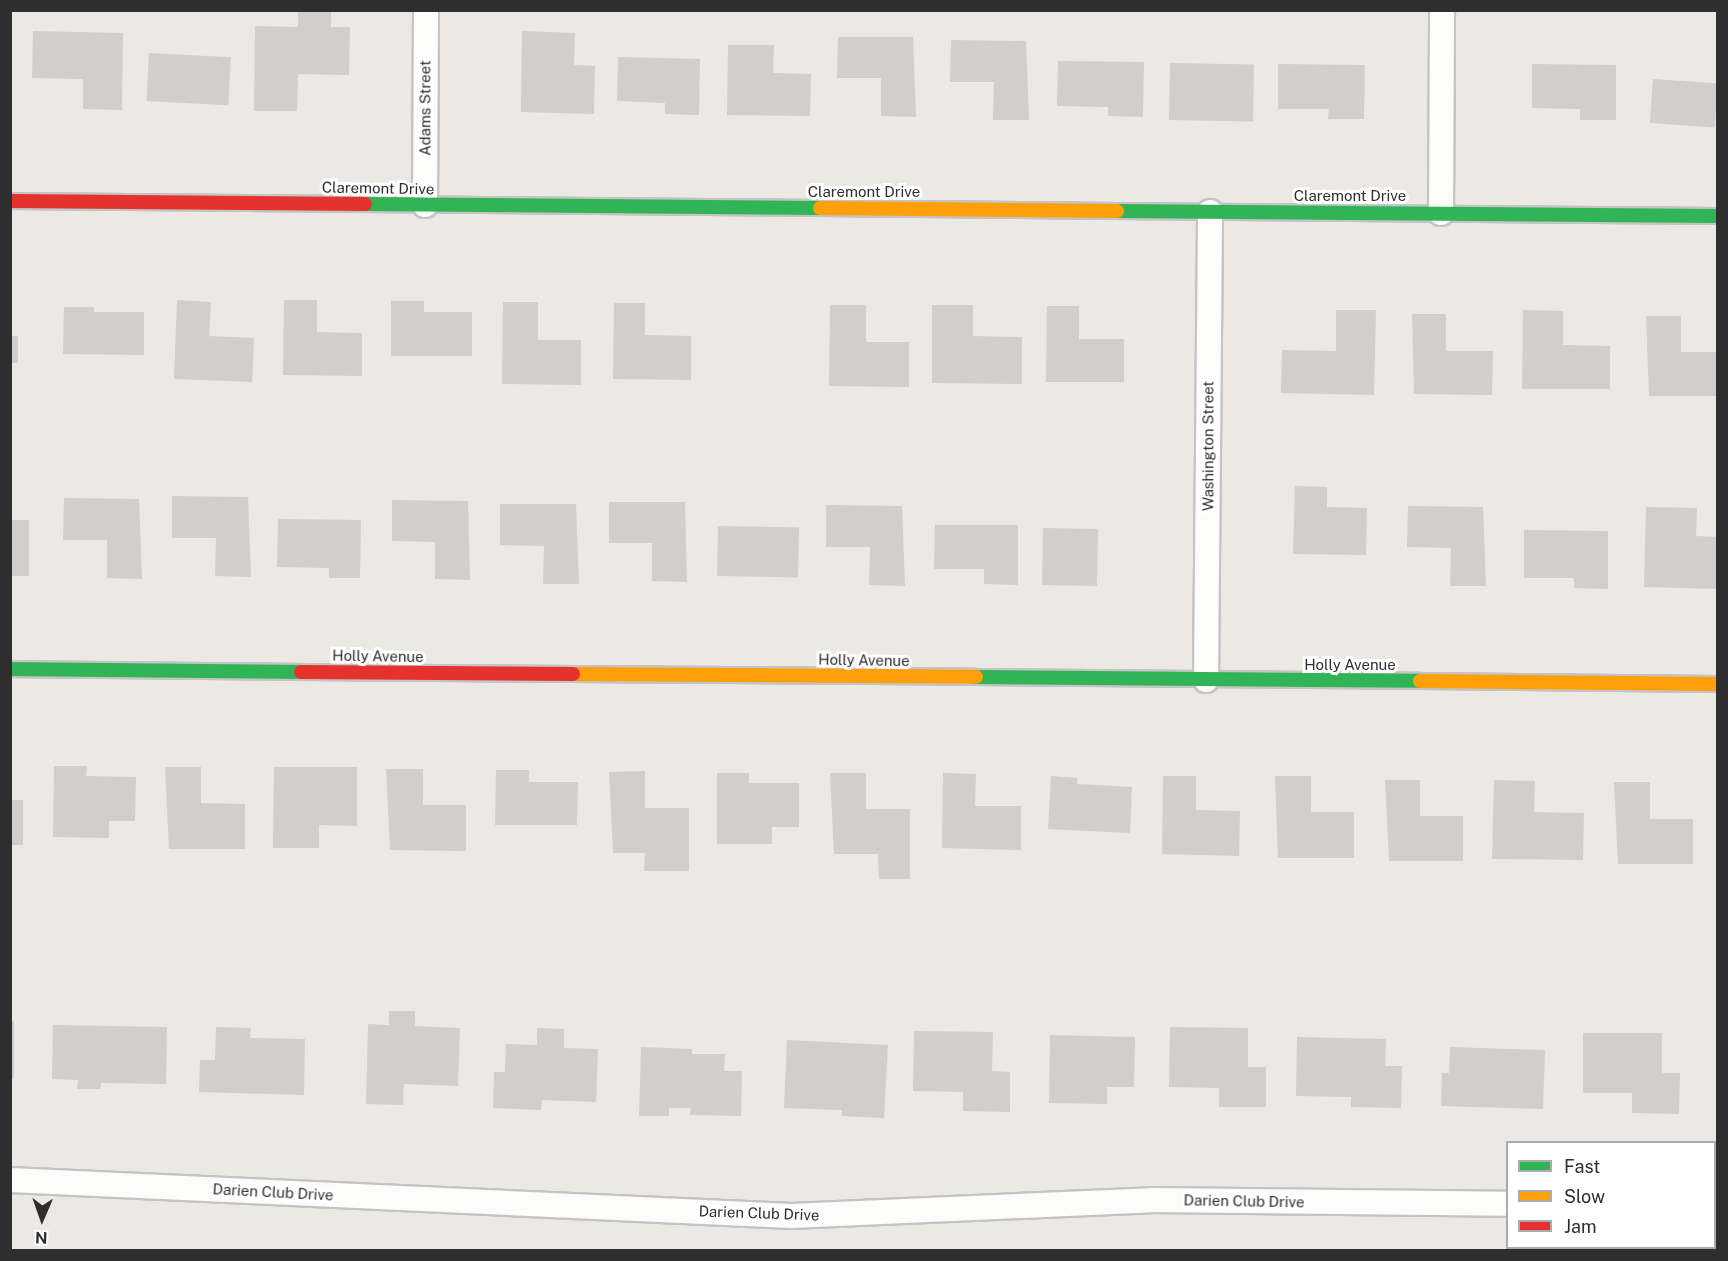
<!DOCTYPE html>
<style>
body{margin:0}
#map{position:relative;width:1728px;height:1261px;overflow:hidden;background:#ece8e4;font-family:"Public Sans",sans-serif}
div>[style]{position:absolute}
.building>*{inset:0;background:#d1cecb;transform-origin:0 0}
.roads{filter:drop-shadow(2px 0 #c5c4c5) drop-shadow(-2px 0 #c5c4c5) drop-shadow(0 2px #c5c4c5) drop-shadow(0 -2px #c5c4c5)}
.street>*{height:24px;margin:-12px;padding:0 12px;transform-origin:12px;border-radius:12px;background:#fcfcfb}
.fast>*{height:14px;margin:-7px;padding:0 7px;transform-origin:7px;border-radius:7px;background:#30b455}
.slow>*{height:14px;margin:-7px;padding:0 7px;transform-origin:7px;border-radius:7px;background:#ff9f0a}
.jam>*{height:14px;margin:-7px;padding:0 7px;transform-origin:7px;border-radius:7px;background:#e5322d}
span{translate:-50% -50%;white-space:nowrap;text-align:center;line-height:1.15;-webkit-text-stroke:6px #fff;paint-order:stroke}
.street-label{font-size:15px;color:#2e2e2e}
.frame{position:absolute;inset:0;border:12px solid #2e2e2e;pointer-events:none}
.legend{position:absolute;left:1506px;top:1141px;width:210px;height:108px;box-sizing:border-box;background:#fff;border:2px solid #ababab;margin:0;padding:8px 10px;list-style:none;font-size:18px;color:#2e2e2e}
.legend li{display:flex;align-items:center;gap:12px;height:30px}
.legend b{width:30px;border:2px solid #ababab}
.north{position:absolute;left:12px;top:1189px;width:60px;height:60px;-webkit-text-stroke:4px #fff;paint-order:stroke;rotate:182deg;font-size:16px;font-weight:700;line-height:24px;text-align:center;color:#2e2e2e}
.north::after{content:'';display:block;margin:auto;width:21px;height:27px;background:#2e2e2e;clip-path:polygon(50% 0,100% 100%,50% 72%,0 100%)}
</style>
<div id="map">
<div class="building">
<i style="clip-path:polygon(298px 10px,331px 10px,331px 27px,350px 27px,349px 75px,298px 74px,297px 111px,254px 111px,255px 26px,298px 27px)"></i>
<i style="clip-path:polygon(33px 31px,123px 33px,122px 110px,83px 109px,83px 79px,32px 78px)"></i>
<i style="clip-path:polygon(522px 31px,575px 33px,574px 65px,595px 66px,594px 114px,521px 112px)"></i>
<i style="clip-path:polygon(838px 37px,913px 37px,916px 117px,881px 116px,881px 78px,837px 78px)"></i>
<i style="clip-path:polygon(951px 40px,1026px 41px,1029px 120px,993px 120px,994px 82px,950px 82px)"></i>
<i style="clip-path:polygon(728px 45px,774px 45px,773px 73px,811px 74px,810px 116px,727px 115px)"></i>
<i style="left:149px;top:53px;width:82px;height:48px;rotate:3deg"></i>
<i style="clip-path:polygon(618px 57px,700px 59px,699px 115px,665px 114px,665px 103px,617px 101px)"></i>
<i style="clip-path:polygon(1058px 61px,1144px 62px,1143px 117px,1108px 116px,1108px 107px,1057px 106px)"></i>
<i style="left:1170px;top:63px;width:84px;height:57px;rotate:1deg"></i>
<i style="clip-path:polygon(1278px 64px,1365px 65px,1364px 119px,1328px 119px,1329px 109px,1278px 109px)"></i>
<i style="clip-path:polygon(1532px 64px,1616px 65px,1616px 120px,1580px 120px,1580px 109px,1532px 108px)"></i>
<i style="left:1653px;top:79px;width:65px;height:44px;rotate:4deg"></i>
<i style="clip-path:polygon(177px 300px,211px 302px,209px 336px,254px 338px,252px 382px,174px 379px)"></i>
<i style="clip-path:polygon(284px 300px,317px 300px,317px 332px,362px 333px,362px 376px,283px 375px)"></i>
<i style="clip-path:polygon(391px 301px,424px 301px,424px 312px,472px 312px,472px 356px,391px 356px)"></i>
<i style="clip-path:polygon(503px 302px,538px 302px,538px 340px,581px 340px,581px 385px,502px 384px)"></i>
<i style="clip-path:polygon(614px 303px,645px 303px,645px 335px,691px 336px,691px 380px,613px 379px)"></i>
<i style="clip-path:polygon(830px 305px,866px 305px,866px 342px,909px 342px,909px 387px,829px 386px)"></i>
<i style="clip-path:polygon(932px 305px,973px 305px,973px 336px,1022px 337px,1022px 384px,932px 383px)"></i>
<i style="clip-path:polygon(1047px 306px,1079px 306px,1079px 339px,1124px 339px,1124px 382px,1046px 382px)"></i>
<i style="clip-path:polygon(64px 307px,94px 307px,94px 312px,144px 312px,144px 355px,63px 354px)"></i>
<i style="clip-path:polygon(1336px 310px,1376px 310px,1374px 395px,1281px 393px,1282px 350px,1336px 351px)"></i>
<i style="clip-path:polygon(1523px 310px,1563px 311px,1563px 345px,1610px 346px,1610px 389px,1522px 389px)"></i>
<i style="clip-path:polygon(1412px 314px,1446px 314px,1446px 351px,1493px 351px,1492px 395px,1414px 394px)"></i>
<i style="clip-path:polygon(1646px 316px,1681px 316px,1681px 352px,1718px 352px,1718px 396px,1649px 396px)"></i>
<i style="left:10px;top:336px;width:8px;height:27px"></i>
<i style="clip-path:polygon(1295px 486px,1327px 487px,1327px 507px,1367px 508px,1366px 555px,1293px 554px)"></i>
<i style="clip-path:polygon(172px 496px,248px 497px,251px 577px,215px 576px,216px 538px,172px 538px)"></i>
<i style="clip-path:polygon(64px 498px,139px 499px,142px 579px,107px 578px,107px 540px,63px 540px)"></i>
<i style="clip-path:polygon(392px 500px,468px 501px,470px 580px,435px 579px,435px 542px,392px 541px)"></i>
<i style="clip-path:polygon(609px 502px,685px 502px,687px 582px,652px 581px,652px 543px,609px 543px)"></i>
<i style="clip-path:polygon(500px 504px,576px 504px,579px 584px,543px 584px,544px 546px,500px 545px)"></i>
<i style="clip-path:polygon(826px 505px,902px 506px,905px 586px,869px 585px,870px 547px,826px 547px)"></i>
<i style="clip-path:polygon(1408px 506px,1483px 507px,1486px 586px,1450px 586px,1451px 548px,1407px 547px)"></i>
<i style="clip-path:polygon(1646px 507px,1697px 508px,1696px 536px,1718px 537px,1717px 589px,1644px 587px)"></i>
<i style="clip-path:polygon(278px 519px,361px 520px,360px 578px,329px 578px,329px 568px,277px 567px)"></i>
<i style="left:10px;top:520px;width:19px;height:56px"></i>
<i style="clip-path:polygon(935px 525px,1018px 525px,1018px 585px,984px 584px,984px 569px,934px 569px)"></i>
<i style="left:718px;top:526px;width:81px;height:50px;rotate:1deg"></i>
<i style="left:1043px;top:528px;width:55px;height:57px;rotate:1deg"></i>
<i style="clip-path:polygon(1524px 530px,1608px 531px,1608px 589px,1574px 588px,1574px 578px,1524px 578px)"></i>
<i style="clip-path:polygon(54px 766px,87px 766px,86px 776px,136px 777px,135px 821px,109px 821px,109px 838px,53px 837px)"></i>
<i style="clip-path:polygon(165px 767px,201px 767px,201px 803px,245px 804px,245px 849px,169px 849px)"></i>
<i style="clip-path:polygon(274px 767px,357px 767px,357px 826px,319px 825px,319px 848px,273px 848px)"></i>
<i style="clip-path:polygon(386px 769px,423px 769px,423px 805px,466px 805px,466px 851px,390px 850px)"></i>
<i style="clip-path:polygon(496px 770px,529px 770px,529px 782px,578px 782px,577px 825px,495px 825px)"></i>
<i style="clip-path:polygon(645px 771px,645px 808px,689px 808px,689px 871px,644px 871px,645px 853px,613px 853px,609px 772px)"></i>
<i style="clip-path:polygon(717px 773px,749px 773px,749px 783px,799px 783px,799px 827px,772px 827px,772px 844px,717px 844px)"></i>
<i style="clip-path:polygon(830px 773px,866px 773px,866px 809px,910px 809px,910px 879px,879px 879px,878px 854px,834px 854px)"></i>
<i style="clip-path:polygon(943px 773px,976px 774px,975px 806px,1021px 806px,1021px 850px,942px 848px)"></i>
<i style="clip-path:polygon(1051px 776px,1078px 778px,1077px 784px,1132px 787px,1130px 833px,1048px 829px)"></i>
<i style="clip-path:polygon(1163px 776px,1196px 776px,1196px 810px,1240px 811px,1239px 856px,1162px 854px)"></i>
<i style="clip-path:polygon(1275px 776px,1311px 776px,1311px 812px,1354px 812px,1354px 858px,1278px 858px)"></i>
<i style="clip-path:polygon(1385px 780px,1420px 780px,1420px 816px,1463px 816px,1463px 861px,1389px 861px)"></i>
<i style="clip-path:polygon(1494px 780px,1535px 781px,1534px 812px,1584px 813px,1583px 860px,1492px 859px)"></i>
<i style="clip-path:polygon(1614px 782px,1650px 782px,1650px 819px,1693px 819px,1693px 864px,1618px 864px)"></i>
<i style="left:10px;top:800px;width:13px;height:45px"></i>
<i style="clip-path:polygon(389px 1011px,415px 1011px,415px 1026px,460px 1028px,458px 1086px,404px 1084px,403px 1105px,366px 1104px,368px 1024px,389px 1025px)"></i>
<i style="left:10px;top:1021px;width:4px;height:58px"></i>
<i style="clip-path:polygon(53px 1025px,167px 1027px,166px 1084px,101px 1083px,100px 1089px,77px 1089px,78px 1080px,52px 1079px)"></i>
<i style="clip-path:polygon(216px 1027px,251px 1028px,250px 1038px,305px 1039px,304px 1095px,199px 1092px,200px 1060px,215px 1060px)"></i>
<i style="clip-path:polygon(1170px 1027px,1248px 1028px,1248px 1067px,1266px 1067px,1266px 1107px,1219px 1107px,1219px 1088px,1169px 1087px)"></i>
<i style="clip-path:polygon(537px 1028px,564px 1029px,564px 1048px,598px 1049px,596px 1102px,542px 1100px,541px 1110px,493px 1108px,494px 1072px,505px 1072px,506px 1044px,537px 1045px)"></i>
<i style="clip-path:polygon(914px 1031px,993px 1032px,992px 1071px,1010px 1072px,1010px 1112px,963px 1111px,963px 1092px,913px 1091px)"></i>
<i style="clip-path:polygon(1583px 1033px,1662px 1033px,1662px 1073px,1680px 1073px,1679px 1114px,1632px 1113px,1632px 1093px,1583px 1093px)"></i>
<i style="clip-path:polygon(1050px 1035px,1135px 1037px,1134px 1087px,1107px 1087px,1107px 1104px,1049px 1103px)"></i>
<i style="clip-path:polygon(1297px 1037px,1386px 1039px,1385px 1066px,1402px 1066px,1401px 1108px,1351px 1107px,1351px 1097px,1296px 1096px)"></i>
<i style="clip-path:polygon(787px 1040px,888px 1045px,884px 1118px,842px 1116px,842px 1110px,784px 1108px)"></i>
<i style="clip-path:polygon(641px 1047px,692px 1049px,692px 1054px,725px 1054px,724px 1071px,742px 1071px,741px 1116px,690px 1115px,691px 1108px,669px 1108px,669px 1116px,639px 1116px)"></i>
<i style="clip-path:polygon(1450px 1047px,1545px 1050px,1543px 1109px,1441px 1106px,1442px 1073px,1449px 1073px)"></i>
</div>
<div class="roads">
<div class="street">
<i style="left:425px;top:205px;width:195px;rotate:-89.7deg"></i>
<i style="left:1441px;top:213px;width:203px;rotate:-89.7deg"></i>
<i style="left:1206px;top:680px;width:468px;rotate:-89.5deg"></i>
<i style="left:10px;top:1180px;width:782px;rotate:2.64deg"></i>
<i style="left:791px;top:1216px;width:361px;rotate:-2.5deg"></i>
<i style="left:1152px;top:1200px;width:356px;rotate:0.6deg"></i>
<i style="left:1714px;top:1207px;width:4px"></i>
</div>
<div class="fast">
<i style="left:365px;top:204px;width:455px;rotate:0.5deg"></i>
<i style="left:1117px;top:211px;width:601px;rotate:0.48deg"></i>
<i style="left:10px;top:669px;width:291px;rotate:0.6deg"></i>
<i style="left:976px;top:677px;width:444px;rotate:0.5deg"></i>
</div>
<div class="slow">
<i style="left:820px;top:208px;width:297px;rotate:0.6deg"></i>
<i style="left:573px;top:674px;width:403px;rotate:0.4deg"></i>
<i style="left:1420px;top:681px;width:298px;rotate:0.6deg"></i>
</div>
<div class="jam">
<i style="left:10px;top:201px;width:355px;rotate:0.5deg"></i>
<i style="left:301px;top:672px;width:272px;rotate:0.4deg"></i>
</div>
</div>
<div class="street-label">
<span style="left:425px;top:108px;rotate:-90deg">Adams Street</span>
<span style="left:378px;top:188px;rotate:1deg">Claremont Drive</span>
<span style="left:864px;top:192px">Claremont Drive</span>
<span style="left:1350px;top:196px">Claremont Drive</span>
<span style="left:1208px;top:446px;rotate:-90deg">Washington Street</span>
<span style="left:378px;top:656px;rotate:1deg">Holly Avenue</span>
<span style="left:864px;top:660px;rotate:1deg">Holly Avenue</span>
<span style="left:1350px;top:665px">Holly Avenue</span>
<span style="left:273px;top:1192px;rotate:3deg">Darien Club Drive</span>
<span style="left:1244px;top:1201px;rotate:1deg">Darien Club Drive</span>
<span style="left:759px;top:1213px;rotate:2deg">Darien Club Drive</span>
</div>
<div class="frame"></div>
<ul class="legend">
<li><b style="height:8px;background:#30b455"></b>Fast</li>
<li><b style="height:8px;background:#ff9f0a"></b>Slow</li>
<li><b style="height:8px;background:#e5322d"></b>Jam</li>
</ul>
<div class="north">N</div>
</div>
